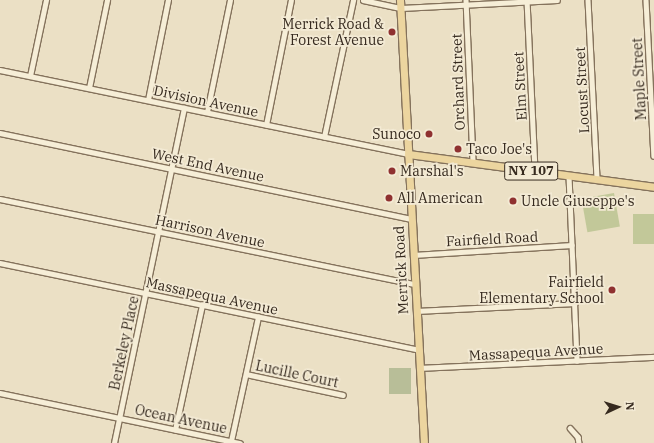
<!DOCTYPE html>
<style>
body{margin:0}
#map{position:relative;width:654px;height:443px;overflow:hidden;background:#ebe0c5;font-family:"IBM Plex Serif",serif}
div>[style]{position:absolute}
.green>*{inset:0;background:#c2c899;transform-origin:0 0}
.cemetery>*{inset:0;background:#b8be98;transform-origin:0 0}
.roads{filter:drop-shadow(1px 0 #84725c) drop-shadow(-1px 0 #84725c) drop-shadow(0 1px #84725c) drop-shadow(0 -1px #84725c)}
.street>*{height:4.5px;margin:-2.25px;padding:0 2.25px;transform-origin:2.25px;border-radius:2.25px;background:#f6eed7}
.primary>*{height:7px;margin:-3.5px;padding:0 3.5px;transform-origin:3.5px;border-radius:3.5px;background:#ecd59f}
.dots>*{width:11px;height:11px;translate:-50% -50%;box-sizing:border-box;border:2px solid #f3ead4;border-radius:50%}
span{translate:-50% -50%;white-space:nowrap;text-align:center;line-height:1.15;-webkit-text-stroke:3.5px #f3ead4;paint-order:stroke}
.shield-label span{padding:1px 3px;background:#f3ead4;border:1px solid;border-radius:3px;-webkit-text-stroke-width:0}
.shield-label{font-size:13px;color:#362a1f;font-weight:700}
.poi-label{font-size:14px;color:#362a1f}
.right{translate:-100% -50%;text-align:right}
.left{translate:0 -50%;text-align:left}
.street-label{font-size:14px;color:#362a1f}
.north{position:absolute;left:598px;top:387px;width:40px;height:40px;-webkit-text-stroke:3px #f3ead4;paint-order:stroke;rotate:86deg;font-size:11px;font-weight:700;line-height:16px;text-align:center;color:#362a1f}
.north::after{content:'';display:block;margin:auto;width:14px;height:18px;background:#362a1f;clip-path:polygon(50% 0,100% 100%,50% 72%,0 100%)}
</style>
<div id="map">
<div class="green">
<i style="left:614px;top:193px;width:34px;height:33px;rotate:80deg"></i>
<i style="left:633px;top:214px;width:21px;height:30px"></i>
</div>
<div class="cemetery">
<i style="left:389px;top:368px;width:22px;height:26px"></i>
</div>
<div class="roads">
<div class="street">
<i style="left:363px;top:0;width:39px;rotate:12deg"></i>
<i style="left:401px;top:8px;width:156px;rotate:-2.9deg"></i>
<i style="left:466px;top:0;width:163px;rotate:87.5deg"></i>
<i style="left:527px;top:0;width:171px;rotate:87.3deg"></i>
<i style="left:588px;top:0;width:179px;rotate:87.1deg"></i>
<i style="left:646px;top:0;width:156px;rotate:87.1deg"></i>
<i style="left:0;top:70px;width:417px;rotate:11.6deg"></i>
<i style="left:30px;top:76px;width:78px;rotate:-78.1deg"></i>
<i style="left:89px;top:88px;width:90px;rotate:-78.4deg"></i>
<i style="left:148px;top:100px;width:102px;rotate:-78.7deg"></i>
<i style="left:207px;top:112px;width:114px;rotate:-78.4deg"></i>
<i style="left:266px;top:125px;width:127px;rotate:-78.7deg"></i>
<i style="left:0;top:133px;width:420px;rotate:11.8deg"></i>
<i style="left:324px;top:137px;width:140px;rotate:-78deg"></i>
<i style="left:569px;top:176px;width:185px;rotate:87.5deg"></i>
<i style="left:0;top:199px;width:424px;rotate:11.6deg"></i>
<i style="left:413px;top:255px;width:159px;rotate:-3.6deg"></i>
<i style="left:0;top:263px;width:428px;rotate:11.7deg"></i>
<i style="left:416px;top:311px;width:159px;rotate:-2.9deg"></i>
<i style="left:420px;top:368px;width:234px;rotate:-2.7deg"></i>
<i style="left:246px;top:374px;width:99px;rotate:12.2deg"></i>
<i style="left:0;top:393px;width:245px;rotate:11.8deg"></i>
<i style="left:570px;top:428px;width:12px;rotate:48deg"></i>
<i style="left:578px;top:437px;width:6px;rotate:81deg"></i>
<i style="left:175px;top:430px;width:128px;rotate:-77.8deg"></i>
<i style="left:231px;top:441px;width:127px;rotate:-77.7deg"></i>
<i style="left:114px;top:443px;width:342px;rotate:-78.2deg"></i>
</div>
<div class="primary">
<i style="left:400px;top:0;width:444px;rotate:86.9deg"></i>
<i style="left:408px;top:154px;width:248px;rotate:7.6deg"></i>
</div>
</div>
<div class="dots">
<i style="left:392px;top:32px;background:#8f3130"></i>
<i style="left:429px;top:134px;background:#8f3130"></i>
<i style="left:458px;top:149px;background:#8f3130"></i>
<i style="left:392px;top:171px;background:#8f3130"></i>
<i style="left:389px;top:198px;background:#8f3130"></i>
<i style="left:513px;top:201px;background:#8f3130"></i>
<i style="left:612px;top:290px;background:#8f3130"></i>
</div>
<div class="shield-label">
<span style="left:531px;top:171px">NY 107</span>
</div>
<div class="poi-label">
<span class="right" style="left:384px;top:32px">Merrick Road &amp;<br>Forest Avenue</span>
<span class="right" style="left:421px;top:134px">Sunoco</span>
<span class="left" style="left:466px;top:149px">Taco Joe's</span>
<span class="left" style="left:400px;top:171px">Marshal's</span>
<span class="left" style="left:397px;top:198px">All American</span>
<span class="left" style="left:521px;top:201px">Uncle Giuseppe's</span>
<span class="right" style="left:604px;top:290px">Fairfield<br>Elementary School</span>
</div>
<div class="street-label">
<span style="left:639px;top:79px;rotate:-93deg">Maple Street</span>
<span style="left:458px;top:82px;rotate:-92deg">Orchard Street</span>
<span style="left:520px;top:86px;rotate:-93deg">Elm Street</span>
<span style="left:582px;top:90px;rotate:-93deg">Locust Street</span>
<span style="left:206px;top:101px;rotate:12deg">Division Avenue</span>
<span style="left:208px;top:165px;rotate:12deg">West End Avenue</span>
<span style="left:210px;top:231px;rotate:12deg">Harrison Avenue</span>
<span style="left:492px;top:239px;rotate:-3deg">Fairfield Road</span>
<span style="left:401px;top:270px;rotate:-93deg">Merrick Road</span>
<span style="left:212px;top:296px;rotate:12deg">Massapequa Avenue</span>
<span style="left:124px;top:343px;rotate:-78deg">Berkeley Place</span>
<span style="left:536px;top:352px;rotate:-3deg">Massapequa Avenue</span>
<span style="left:297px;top:374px;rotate:12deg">Lucille Court</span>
<span style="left:181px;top:419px;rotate:12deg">Ocean Avenue</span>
</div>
<div class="north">N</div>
</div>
